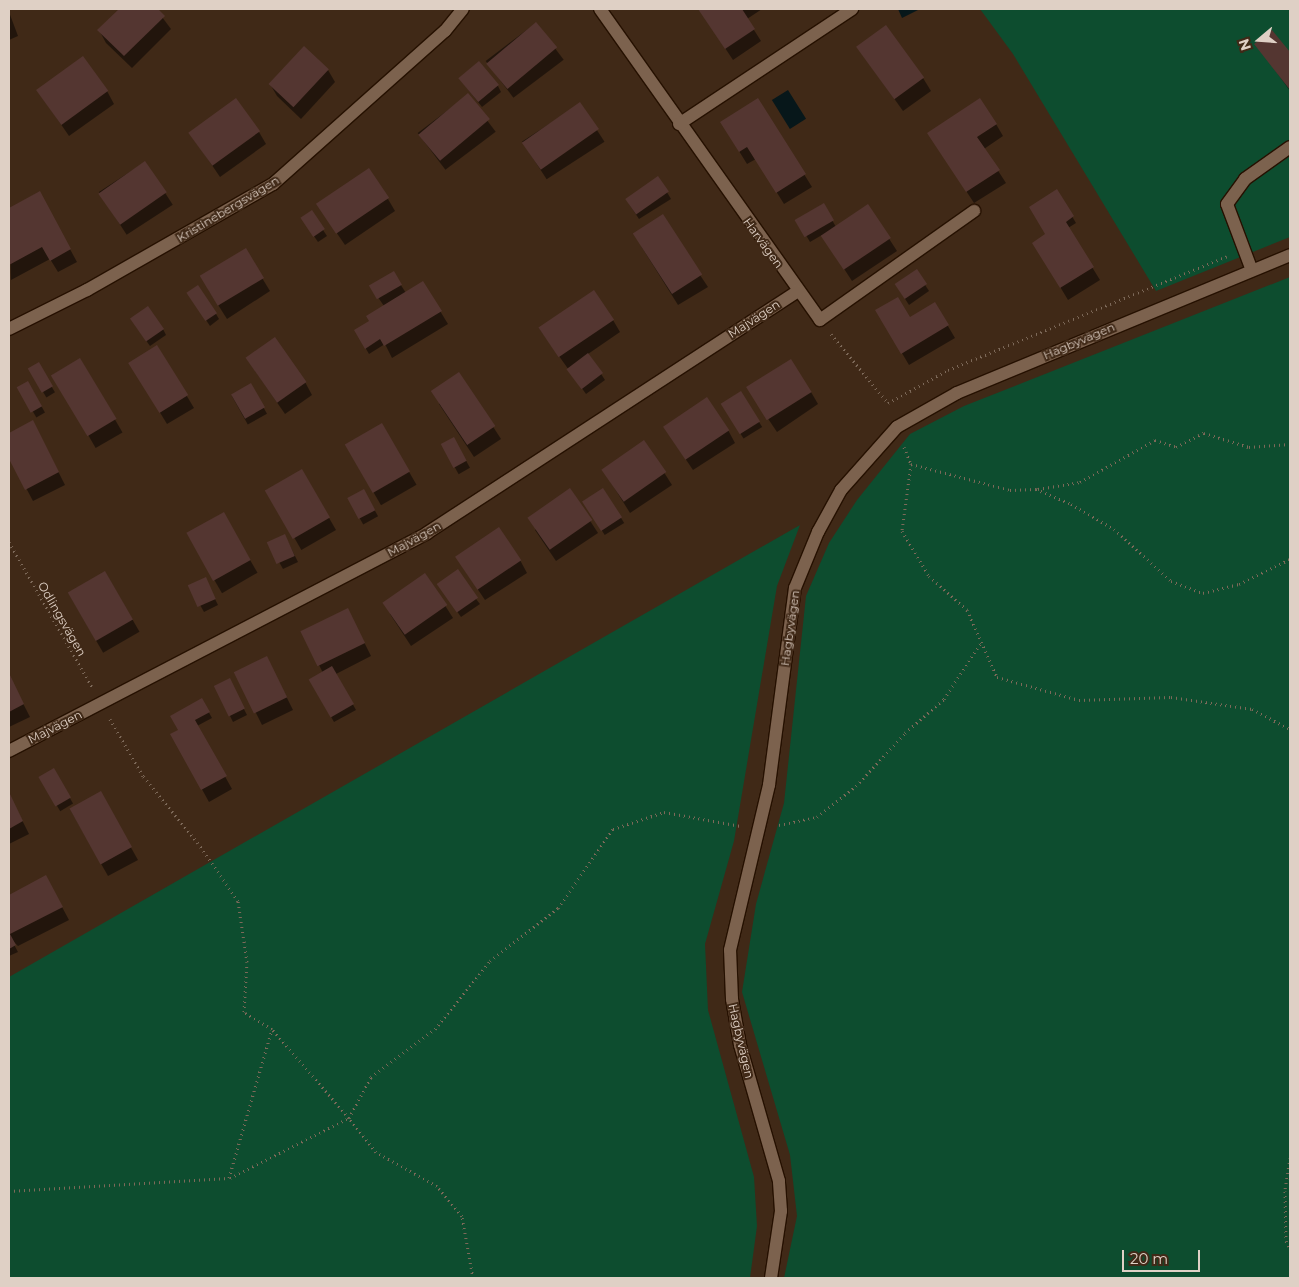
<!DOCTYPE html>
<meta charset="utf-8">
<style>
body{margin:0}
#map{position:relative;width:1299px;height:1287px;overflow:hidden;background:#402917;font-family:Montserrat,sans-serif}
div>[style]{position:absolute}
.green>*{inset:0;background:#0d4d2f}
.water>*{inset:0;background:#07171a;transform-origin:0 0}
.shadow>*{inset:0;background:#0007;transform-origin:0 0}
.building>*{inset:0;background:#543631;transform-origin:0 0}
.path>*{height:3px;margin-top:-1.5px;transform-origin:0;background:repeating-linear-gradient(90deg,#7d6959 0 1px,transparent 0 5px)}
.roads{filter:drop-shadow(1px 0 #261101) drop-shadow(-1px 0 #261101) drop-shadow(0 1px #261101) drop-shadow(0 -1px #261101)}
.minor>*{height:12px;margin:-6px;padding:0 6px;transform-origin:6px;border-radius:6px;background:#7c624e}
span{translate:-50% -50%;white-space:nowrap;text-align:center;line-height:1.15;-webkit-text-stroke:4px #402917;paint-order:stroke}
.street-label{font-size:12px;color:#dfd0c5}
.frame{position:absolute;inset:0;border:10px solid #dfd0c5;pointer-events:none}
.north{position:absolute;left:1234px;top:15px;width:50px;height:50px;-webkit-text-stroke:4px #402917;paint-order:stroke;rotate:252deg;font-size:14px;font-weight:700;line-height:20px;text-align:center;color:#dfd0c5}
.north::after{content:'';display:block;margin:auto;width:18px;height:22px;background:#dfd0c5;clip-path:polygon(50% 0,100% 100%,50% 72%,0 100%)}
.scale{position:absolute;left:1122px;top:1250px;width:78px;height:22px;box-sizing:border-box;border:2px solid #dfd0c5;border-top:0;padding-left:6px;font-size:15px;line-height:18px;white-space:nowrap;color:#dfd0c5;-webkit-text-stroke:4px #402917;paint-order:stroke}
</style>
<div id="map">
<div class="green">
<i style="clip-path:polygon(980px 9px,1290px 9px,1290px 237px,1156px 291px,1013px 54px)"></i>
<i style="clip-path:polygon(1290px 277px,1290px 1278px,784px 1278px,797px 1216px,790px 1155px,742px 992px,756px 904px,784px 803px,806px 596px,829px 543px,857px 500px,910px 434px,964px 406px)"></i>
<i style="clip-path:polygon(800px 525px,777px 586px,734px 841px,705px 944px,708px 1010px,754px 1177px,757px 1226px,750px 1278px,9px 1278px,9px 977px)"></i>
</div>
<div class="water">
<i style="clip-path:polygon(898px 9px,920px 9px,902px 18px)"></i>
<i style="left:788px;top:90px;width:34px;height:19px;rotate:58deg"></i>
</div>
<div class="shadow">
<i style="clip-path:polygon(120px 9px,156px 9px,171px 29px,132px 68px,106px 43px,99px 30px)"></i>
<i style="clip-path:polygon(699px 9px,762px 9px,747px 19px,761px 41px,733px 60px)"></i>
<i style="clip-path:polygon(9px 12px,18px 36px,9px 40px)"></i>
<i style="left:536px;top:23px;width:46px;height:63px;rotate:53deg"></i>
<i style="clip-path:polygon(1272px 31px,1290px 54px,1290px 91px,1256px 44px)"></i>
<i style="clip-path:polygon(858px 48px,923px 78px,931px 91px,903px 111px)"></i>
<i style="clip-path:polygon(328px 70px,335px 82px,301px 119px,277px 96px,270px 84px)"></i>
<i style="clip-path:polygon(459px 78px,498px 86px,501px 92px,482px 107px)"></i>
<i style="clip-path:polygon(38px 91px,107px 91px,114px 104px,69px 136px)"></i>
<i style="left:468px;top:95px;width:46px;height:63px;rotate:53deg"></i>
<i style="clip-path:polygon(758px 100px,812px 187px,784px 204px,756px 159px,747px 164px,729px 135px)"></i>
<i style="left:580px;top:104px;width:45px;height:69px;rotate:57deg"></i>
<i style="clip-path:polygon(996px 124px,1003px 136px,984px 149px,1006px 183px,974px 203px,936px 145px)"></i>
<i style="clip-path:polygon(259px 132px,266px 144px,220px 177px,190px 133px)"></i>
<i style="left:145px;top:162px;width:51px;height:55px;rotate:57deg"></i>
<i style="clip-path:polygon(658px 177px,671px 199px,639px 219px,629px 204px)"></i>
<i style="clip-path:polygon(1057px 191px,1076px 223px,1068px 228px,1100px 280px,1068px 300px,1041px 255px)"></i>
<i style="clip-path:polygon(39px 192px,77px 262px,58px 272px,50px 259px,11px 280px,9px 209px)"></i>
<i style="clip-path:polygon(388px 199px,395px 211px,345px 245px,325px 216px)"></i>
<i style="clip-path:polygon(823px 204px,836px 227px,868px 206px,897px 251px,852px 281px,822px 235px,810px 242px,797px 220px)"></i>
<i style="clip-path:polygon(311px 212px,327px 236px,318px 242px,305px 223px)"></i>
<i style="clip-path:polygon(641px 246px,700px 275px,708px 287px,678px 305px)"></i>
<i style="clip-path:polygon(245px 250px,270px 291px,227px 319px,208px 289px)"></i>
<i style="clip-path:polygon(916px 271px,929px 291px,909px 305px,900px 291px)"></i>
<i style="clip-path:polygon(393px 273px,406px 293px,423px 283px,448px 324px,392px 358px,385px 344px,369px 354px,359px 337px,384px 306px,375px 293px)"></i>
<i style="clip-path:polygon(192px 299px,216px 314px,219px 319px,210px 326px)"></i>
<i style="clip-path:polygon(935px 304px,955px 338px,909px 365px,877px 311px,910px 318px)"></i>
<i style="clip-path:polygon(613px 320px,620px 332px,588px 354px,605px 380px,586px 394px,539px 328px)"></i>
<i style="clip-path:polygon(135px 325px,163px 329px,166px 335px,150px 346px)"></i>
<i style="clip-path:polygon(157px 346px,194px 408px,167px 424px,137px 375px)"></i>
<i style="left:80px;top:359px;width:85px;height:31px;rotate:60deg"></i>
<i style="clip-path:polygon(247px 359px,305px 382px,312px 395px,285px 414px)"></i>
<i style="left:38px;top:364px;width:33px;height:10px;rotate:59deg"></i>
<i style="clip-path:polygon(459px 374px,501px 439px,474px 457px,439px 404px)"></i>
<i style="left:28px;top:383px;width:34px;height:10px;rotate:60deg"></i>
<i style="left:251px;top:385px;width:33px;height:22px;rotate:61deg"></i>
<i style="clip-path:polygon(811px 392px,818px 404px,777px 432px,756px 401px)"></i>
<i style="left:741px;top:393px;width:40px;height:22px;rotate:58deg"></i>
<i style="clip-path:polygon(33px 422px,65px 485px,33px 501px,9px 456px,9px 434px)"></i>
<i style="left:382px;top:425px;width:69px;height:41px;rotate:60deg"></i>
<i style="clip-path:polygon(728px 430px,735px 443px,693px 470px,672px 439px)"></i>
<i style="left:454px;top:439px;width:33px;height:13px;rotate:61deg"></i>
<i style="clip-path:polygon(644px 441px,672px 485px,630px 513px,610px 481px)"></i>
<i style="left:302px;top:471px;width:68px;height:40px;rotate:60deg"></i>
<i style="left:603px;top:489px;width:40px;height:23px;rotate:58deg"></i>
<i style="clip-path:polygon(570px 490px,598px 533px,556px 561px,535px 530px)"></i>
<i style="left:364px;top:491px;width:29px;height:17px;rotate:61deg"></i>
<i style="left:223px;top:513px;width:69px;height:41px;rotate:60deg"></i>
<i style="clip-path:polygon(288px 542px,298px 562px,283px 569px,269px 544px)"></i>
<i style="clip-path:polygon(520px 560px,527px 573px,485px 600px,464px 569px)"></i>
<i style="left:105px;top:572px;width:69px;height:42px;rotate:60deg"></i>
<i style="clip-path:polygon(425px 574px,453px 618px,411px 646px,390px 614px)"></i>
<i style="clip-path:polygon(208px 585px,218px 605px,204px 612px,190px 587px)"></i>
<i style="clip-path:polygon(442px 590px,476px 599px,480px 604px,461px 617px)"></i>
<i style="clip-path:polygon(354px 622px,371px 656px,336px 674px,356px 710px,334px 722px,310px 680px,323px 673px,303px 633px)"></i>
<i style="clip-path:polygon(273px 670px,293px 710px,262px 725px,236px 673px)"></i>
<i style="clip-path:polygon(9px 676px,30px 717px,9px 727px)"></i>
<i style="clip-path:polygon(232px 686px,247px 715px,233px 722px,230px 716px)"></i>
<i style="clip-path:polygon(202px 700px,212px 718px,197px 726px,232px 789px,209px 802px,172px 735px,179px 731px)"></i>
<i style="left:53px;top:770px;width:39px;height:15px;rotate:59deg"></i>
<i style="clip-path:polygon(9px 794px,29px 834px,9px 844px)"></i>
<i style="clip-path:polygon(107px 805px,138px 860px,108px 876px,70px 809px)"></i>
<i style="clip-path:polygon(46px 877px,69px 920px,18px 946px,11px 939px,18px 952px,9px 956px,9px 896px)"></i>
</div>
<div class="building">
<i style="clip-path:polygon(119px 9px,158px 9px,165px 16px,124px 56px,97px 30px)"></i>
<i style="clip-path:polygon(698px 9px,742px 9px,755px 29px,725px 49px)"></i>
<i style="left:536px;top:22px;width:33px;height:65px;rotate:50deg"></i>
<i style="left:886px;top:25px;width:65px;height:37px;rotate:54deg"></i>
<i style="clip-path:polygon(1272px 30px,1290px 52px,1290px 90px,1254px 44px)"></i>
<i style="left:304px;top:46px;width:34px;height:52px;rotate:43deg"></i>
<i style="left:83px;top:56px;width:43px;height:58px;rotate:54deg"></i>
<i style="left:479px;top:61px;width:31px;height:27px;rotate:50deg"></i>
<i style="left:468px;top:93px;width:34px;height:65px;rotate:50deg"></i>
<i style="left:236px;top:98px;width:41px;height:59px;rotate:54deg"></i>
<i style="clip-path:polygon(758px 98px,806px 174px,776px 193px,747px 147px,739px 152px,720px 122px)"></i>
<i style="clip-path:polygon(980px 98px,997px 124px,977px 137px,1000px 170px,966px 192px,927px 133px)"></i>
<i style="left:580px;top:102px;width:33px;height:71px;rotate:55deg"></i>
<i style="left:145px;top:161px;width:38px;height:57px;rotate:55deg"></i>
<i style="left:369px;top:168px;width:36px;height:64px;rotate:56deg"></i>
<i style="left:658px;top:176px;width:19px;height:40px;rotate:55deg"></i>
<i style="clip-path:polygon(1057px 189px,1074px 216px,1066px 222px,1094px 267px,1060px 288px,1032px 243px,1045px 234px,1029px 207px)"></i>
<i style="clip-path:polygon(40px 191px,71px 249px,50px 261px,42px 247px,9px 265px,9px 208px)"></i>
<i style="left:824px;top:203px;width:20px;height:34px;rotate:60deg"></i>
<i style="left:868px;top:204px;width:41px;height:57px;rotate:56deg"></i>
<i style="left:312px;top:210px;width:23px;height:14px;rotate:56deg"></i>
<i style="left:663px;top:214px;width:72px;height:36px;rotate:57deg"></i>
<i style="left:246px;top:248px;width:35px;height:54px;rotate:59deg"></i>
<i style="left:917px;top:269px;width:18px;height:27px;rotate:56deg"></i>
<i style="left:394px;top:271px;width:16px;height:29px;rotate:60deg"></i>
<i style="clip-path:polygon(423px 281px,442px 311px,384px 346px,380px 339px,365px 349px,354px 330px,369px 321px,366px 316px)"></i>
<i style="left:198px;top:285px;width:34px;height:14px;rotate:56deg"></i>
<i style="left:594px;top:290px;width:36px;height:67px;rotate:56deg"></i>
<i style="clip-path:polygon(898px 297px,910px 317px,935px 302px,949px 325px,901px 354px,875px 310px)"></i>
<i style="left:148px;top:306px;width:28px;height:22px;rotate:55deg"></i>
<i style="left:275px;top:337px;width:55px;height:36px;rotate:55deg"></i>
<i style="left:157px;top:345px;width:59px;height:34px;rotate:58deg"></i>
<i style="left:588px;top:353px;width:25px;height:27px;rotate:53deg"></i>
<i style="left:80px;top:358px;width:71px;height:34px;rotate:59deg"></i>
<i style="left:791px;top:359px;width:39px;height:53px;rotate:58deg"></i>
<i style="left:39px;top:362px;width:28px;height:13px;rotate:60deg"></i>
<i style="left:459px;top:372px;width:65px;height:34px;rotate:56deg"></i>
<i style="left:28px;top:381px;width:29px;height:13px;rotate:61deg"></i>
<i style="left:251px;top:383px;width:28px;height:23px;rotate:60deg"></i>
<i style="left:741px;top:391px;width:36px;height:24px;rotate:58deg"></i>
<i style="left:707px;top:397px;width:40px;height:53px;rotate:56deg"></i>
<i style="clip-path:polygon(33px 420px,59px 472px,25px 490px,9px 459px,9px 433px)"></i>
<i style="left:382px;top:423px;width:56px;height:43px;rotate:60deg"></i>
<i style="left:454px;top:437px;width:27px;height:15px;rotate:62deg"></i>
<i style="left:644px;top:440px;width:39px;height:52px;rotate:55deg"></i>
<i style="left:302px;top:469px;width:56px;height:43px;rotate:60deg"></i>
<i style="left:570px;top:488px;width:39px;height:52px;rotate:55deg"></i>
<i style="left:603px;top:488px;width:35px;height:25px;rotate:57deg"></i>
<i style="left:364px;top:489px;width:24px;height:19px;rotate:62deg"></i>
<i style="left:224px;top:512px;width:55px;height:43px;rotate:61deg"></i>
<i style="left:499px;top:527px;width:40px;height:53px;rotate:56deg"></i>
<i style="left:285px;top:534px;width:24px;height:20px;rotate:66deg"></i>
<i style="left:458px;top:569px;width:35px;height:26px;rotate:55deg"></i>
<i style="left:105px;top:571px;width:56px;height:43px;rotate:60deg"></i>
<i style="left:425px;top:573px;width:39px;height:52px;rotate:55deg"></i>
<i style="left:206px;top:577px;width:24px;height:20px;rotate:66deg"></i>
<i style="left:348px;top:608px;width:39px;height:53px;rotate:64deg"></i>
<i style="left:267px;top:656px;width:46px;height:37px;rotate:64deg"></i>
<i style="left:332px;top:666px;width:44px;height:27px;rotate:60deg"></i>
<i style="clip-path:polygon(9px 673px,24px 704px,9px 712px)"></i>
<i style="left:230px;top:678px;width:34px;height:18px;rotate:64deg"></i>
<i style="clip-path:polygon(202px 698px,210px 712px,195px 720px,227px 776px,201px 790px,170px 734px,178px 730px,170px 716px)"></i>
<i style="left:54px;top:768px;width:34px;height:18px;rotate:60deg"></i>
<i style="left:101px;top:791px;width:64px;height:36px;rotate:61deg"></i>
<i style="clip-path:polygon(9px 792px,23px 821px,9px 829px)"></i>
<i style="clip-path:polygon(46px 875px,63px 907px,10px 934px,16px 945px,9px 949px,9px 895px)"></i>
</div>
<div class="path">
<i style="left:831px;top:334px;width:89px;rotate:50.4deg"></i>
<i style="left:888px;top:403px;width:68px;rotate:-28.8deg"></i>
<i style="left:948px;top:370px;width:301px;rotate:-22.2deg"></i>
<i style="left:904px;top:447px;width:18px;rotate:68deg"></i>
<i style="left:911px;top:464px;width:68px;rotate:97.7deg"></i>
<i style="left:902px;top:531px;width:52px;rotate:59deg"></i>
<i style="left:929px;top:576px;width:51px;rotate:41.8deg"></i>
<i style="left:967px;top:610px;width:73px;rotate:65.9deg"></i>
<i style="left:997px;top:677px;width:85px;rotate:15.7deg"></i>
<i style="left:1079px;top:700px;width:92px;rotate:-1.9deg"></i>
<i style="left:1171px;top:697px;width:82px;rotate:8.4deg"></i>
<i style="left:1252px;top:709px;width:43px;rotate:27.8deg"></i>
<i style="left:911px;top:464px;width:102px;rotate:14.7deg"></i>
<i style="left:1010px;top:490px;width:26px;rotate:-2deg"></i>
<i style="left:1036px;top:489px;width:38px;rotate:23deg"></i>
<i style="left:1071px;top:504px;width:50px;rotate:30.2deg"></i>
<i style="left:1114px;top:529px;width:77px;rotate:42.4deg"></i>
<i style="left:1171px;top:581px;width:34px;rotate:21deg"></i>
<i style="left:1203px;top:593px;width:37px;rotate:-14deg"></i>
<i style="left:1239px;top:584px;width:57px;rotate:-26.1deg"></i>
<i style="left:1038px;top:489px;width:43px;rotate:-9.5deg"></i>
<i style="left:1080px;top:482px;width:86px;rotate:-29.2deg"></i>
<i style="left:1155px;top:440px;width:22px;rotate:18deg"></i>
<i style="left:1176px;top:447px;width:31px;rotate:-27deg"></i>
<i style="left:1204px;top:433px;width:47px;rotate:17.3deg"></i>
<i style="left:1249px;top:447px;width:41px;rotate:-4.2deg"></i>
<i style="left:9px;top:542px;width:167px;rotate:60.2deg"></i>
<i style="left:779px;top:825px;width:39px;rotate:-12deg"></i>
<i style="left:817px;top:817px;width:50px;rotate:-38.5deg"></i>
<i style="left:856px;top:786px;width:72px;rotate:-47.2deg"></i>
<i style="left:905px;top:733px;width:52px;rotate:-41.1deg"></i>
<i style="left:944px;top:699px;width:69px;rotate:-56.8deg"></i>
<i style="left:1290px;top:1158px;width:33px;rotate:99deg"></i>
<i style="left:1285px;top:1191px;width:50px;rotate:88.9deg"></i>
<i style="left:1286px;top:1241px;width:8px;rotate:60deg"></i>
<i style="left:230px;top:1178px;width:133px;rotate:-26.8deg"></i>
<i style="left:349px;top:1118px;width:118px;rotate:-130.9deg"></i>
<i style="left:9px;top:1191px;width:220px;rotate:-3.4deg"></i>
<i style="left:229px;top:1178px;width:155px;rotate:-73.9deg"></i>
<i style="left:272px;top:1029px;width:33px;rotate:-149deg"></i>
<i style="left:244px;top:1012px;width:50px;rotate:-86.6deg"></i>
<i style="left:247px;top:962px;width:62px;rotate:-98.4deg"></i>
<i style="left:238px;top:901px;width:70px;rotate:-124.6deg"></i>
<i style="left:198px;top:843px;width:87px;rotate:-129.4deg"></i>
<i style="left:143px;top:776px;width:66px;rotate:-120.1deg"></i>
<i style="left:473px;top:1278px;width:63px;rotate:-100.1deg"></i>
<i style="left:462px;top:1216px;width:39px;rotate:-130deg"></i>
<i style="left:437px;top:1186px;width:70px;rotate:-150.9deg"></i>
<i style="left:376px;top:1152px;width:43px;rotate:-128.5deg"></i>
<i style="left:349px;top:1118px;width:47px;rotate:-61.8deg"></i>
<i style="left:371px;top:1077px;width:80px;rotate:-36.9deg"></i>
<i style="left:435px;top:1029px;width:87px;rotate:-51deg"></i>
<i style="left:490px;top:961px;width:86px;rotate:-37.9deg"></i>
<i style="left:558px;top:908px;width:96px;rotate:-55.2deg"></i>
<i style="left:613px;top:829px;width:54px;rotate:-18.4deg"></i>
<i style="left:664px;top:812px;width:78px;rotate:10.3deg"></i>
</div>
<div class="roads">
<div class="minor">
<i style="left:600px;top:9px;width:381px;rotate:54.7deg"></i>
<i style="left:820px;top:320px;width:189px;rotate:-35.3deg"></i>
<i style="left:679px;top:124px;width:208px;rotate:-33.6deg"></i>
<i style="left:1251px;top:268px;width:68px;rotate:-110.6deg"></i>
<i style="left:1227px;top:204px;width:31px;rotate:-54deg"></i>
<i style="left:1245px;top:179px;width:55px;rotate:-35.4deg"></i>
<i style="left:9px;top:329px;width:87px;rotate:-26.6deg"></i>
<i style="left:87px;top:290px;width:214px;rotate:-29.7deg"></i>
<i style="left:273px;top:184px;width:230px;rotate:-41.7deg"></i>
<i style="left:445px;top:31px;width:28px;rotate:-51deg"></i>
<i style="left:9px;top:751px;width:471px;rotate:-27.5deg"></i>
<i style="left:427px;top:533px;width:443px;rotate:-33.1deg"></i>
<i style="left:771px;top:1278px;width:68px;rotate:-81.5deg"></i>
<i style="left:781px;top:1211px;width:30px;rotate:-94deg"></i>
<i style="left:779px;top:1181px;width:141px;rotate:-106deg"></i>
<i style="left:740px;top:1045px;width:47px;rotate:-99.9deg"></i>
<i style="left:732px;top:999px;width:49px;rotate:-92.3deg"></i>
<i style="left:730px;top:950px;width:170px;rotate:-76.7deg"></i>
<i style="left:769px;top:785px;width:199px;rotate:-82.5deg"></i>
<i style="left:795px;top:588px;width:61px;rotate:-67.7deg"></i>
<i style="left:818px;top:532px;width:48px;rotate:-61.3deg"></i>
<i style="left:841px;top:490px;width:84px;rotate:-48.4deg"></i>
<i style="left:897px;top:427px;width:69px;rotate:-29.5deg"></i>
<i style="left:957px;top:393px;width:360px;rotate:-22.5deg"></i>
</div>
</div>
<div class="street-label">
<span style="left:228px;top:209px;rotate:-31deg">Kristinebergsvägen</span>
<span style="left:763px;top:243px;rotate:54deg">Harvägen</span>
<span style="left:754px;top:319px;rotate:-33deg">Majvägen</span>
<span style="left:1079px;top:341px;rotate:-23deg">Hagbyvägen</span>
<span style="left:414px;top:539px;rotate:-29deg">Majvägen</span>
<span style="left:62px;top:619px;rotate:60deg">Odlingsvägen</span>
<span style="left:790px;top:628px;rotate:-82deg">Hagbyvägen</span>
<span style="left:55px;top:727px;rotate:-27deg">Majvägen</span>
<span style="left:741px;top:1041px;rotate:77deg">Hagbyvägen</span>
</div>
<div class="frame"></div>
<div class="north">N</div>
<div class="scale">20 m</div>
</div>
